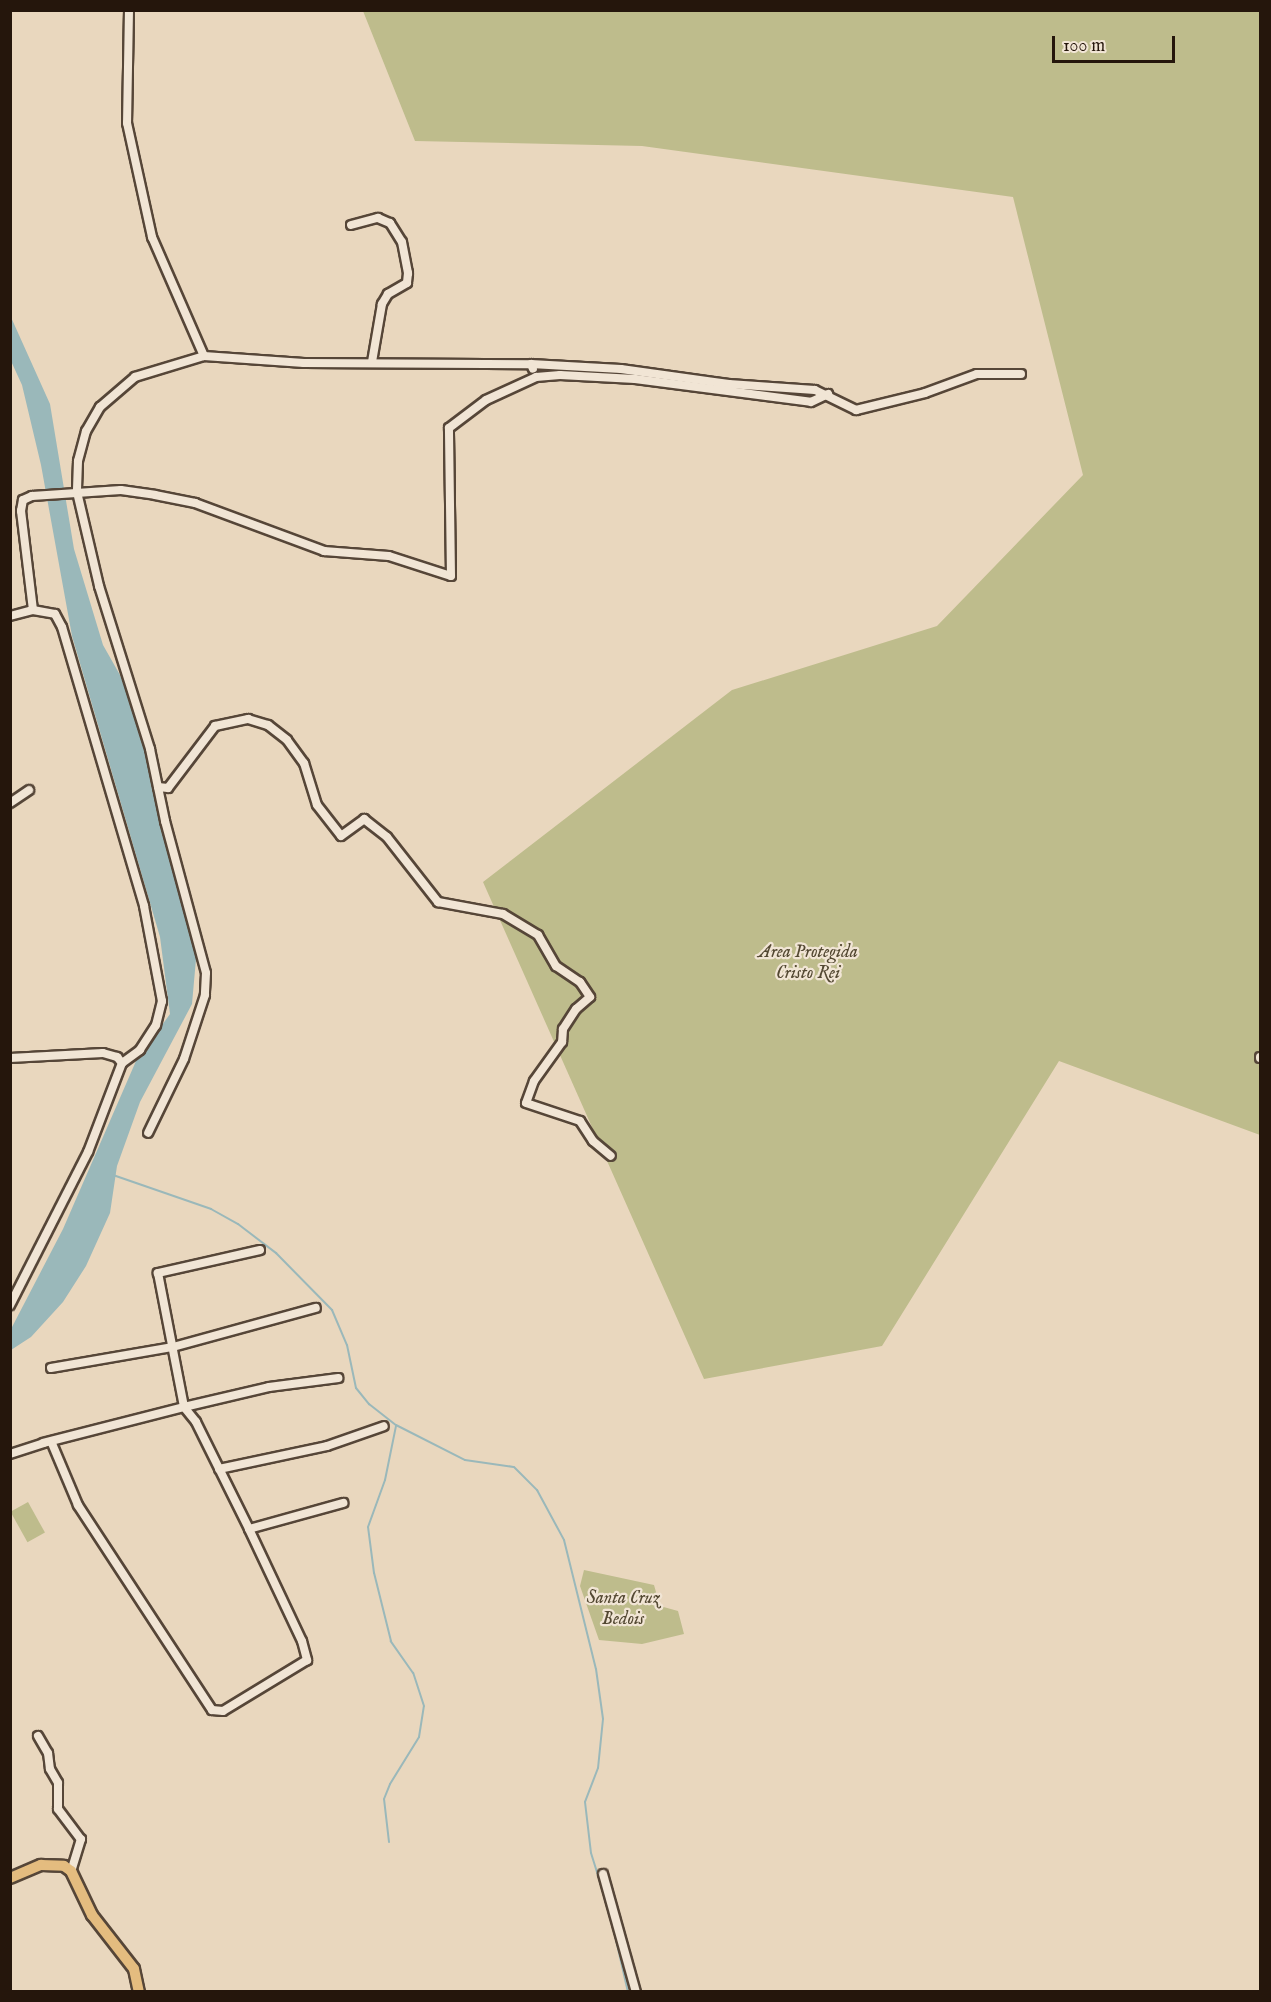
<!DOCTYPE html>
<style>
body{margin:0}
#map{position:relative;width:1271px;height:2002px;overflow:hidden;background:#e9d7be;font-family:"IM FELL English",serif}
div>[style]{position:absolute}
.green>*{inset:0;background:#bebc8c;transform-origin:0 0}
.water>*{inset:0;background:#9ab8ba}
.stream>*{height:2px;margin:-1px;padding:0 1px;transform-origin:1px;border-radius:1px;background:#9ab8ba}
.roads{filter:drop-shadow(2px 0 #564638) drop-shadow(-2px 0 #564638) drop-shadow(0 2px #564638) drop-shadow(0 -2px #564638)}
.minor>*{height:8px;margin:-4px;padding:0 4px;transform-origin:4px;border-radius:4px;background:#f1e5d5}
.major>*{height:10px;margin:-5px;padding:0 5px;transform-origin:5px;border-radius:5px;background:#e4bc7f}
span{translate:-50% -50%;white-space:nowrap;text-align:center;line-height:1.15;-webkit-text-stroke:4.5px #f1e5d5;paint-order:stroke}
.park-label{font-size:18px;color:#534832;font-style:italic}
.frame{position:absolute;inset:0;border:12px solid #25160c;pointer-events:none}
.scale{position:absolute;left:1052px;top:36px;width:123px;height:27px;box-sizing:border-box;border:3px solid #25160c;border-top:0;padding-left:8px;font-size:18px;line-height:21px;white-space:nowrap;color:#25160c;-webkit-text-stroke:4px #f1e5d5;paint-order:stroke}
</style>
<div id="map">
<div class="green">
<i style="clip-path:polygon(363px 11px,1260px 11px,1260px 1135px,1059px 1061px,882px 1346px,704px 1379px,483px 882px,732px 690px,937px 626px,1083px 475px,1013px 197px,642px 146px,415px 141px)"></i>
<i style="left:28px;top:1502px;width:35px;height:20px;rotate:61deg"></i>
<i style="clip-path:polygon(584px 1570px,654px 1585px,660px 1606px,678px 1611px,684px 1634px,642px 1644px,599px 1640px,580px 1586px)"></i>
</div>
<div class="water">
<i style="clip-path:polygon(10px 315px,50px 404px,74px 549px,103px 645px,120px 675px,138px 723px,163px 834px,197px 948px,192px 1004px,140px 1102px,117px 1166px,110px 1213px,86px 1266px,63px 1302px,31px 1337px,11px 1350px,11px 1329px,63px 1229px,136px 1061px,170px 1014px,160px 937px,72px 636px,41px 465px,22px 385px,11px 361px)"></i>
</div>
<div class="stream">
<i style="left:113px;top:1175px;width:104px;rotate:19.1deg"></i>
<i style="left:211px;top:1209px;width:31px;rotate:29deg"></i>
<i style="left:238px;top:1224px;width:48px;rotate:37.3deg"></i>
<i style="left:276px;top:1253px;width:80px;rotate:45.5deg"></i>
<i style="left:332px;top:1310px;width:38px;rotate:67deg"></i>
<i style="left:347px;top:1345px;width:44px;rotate:78.2deg"></i>
<i style="left:356px;top:1388px;width:21px;rotate:51deg"></i>
<i style="left:369px;top:1404px;width:34px;rotate:38deg"></i>
<i style="left:396px;top:1425px;width:77px;rotate:26.9deg"></i>
<i style="left:465px;top:1460px;width:49px;rotate:8.1deg"></i>
<i style="left:514px;top:1467px;width:33px;rotate:45deg"></i>
<i style="left:537px;top:1490px;width:57px;rotate:61.6deg"></i>
<i style="left:564px;top:1540px;width:133px;rotate:76.1deg"></i>
<i style="left:596px;top:1669px;width:50px;rotate:82deg"></i>
<i style="left:603px;top:1719px;width:49px;rotate:95.8deg"></i>
<i style="left:598px;top:1768px;width:36px;rotate:111deg"></i>
<i style="left:585px;top:1802px;width:51px;rotate:83.3deg"></i>
<i style="left:591px;top:1853px;width:50px;rotate:72.6deg"></i>
<i style="left:389px;top:1842px;width:43px;rotate:-96.6deg"></i>
<i style="left:384px;top:1799px;width:16px;rotate:-68deg"></i>
<i style="left:390px;top:1784px;width:55px;rotate:-58.3deg"></i>
<i style="left:419px;top:1737px;width:31px;rotate:-81deg"></i>
<i style="left:424px;top:1706px;width:35px;rotate:-108deg"></i>
<i style="left:413px;top:1673px;width:39px;rotate:-125deg"></i>
<i style="left:391px;top:1641px;width:70px;rotate:-104deg"></i>
<i style="left:374px;top:1573px;width:46px;rotate:-97.4deg"></i>
<i style="left:368px;top:1527px;width:50px;rotate:-70.1deg"></i>
<i style="left:385px;top:1480px;width:55px;rotate:-78.5deg"></i>
<i style="left:611px;top:1918px;width:76px;rotate:77.1deg"></i>
</div>
<div class="roads">
<div class="minor">
<i style="left:129px;top:10px;width:113px;rotate:91deg"></i>
<i style="left:127px;top:123px;width:117px;rotate:77.6deg"></i>
<i style="left:152px;top:237px;width:130px;rotate:66.4deg"></i>
<i style="left:204px;top:356px;width:72px;rotate:163.1deg"></i>
<i style="left:135px;top:377px;width:46px;rotate:139.4deg"></i>
<i style="left:100px;top:407px;width:28px;rotate:120deg"></i>
<i style="left:86px;top:431px;width:31px;rotate:105deg"></i>
<i style="left:78px;top:461px;width:31px;rotate:92deg"></i>
<i style="left:77px;top:492px;width:97px;rotate:76.8deg"></i>
<i style="left:99px;top:586px;width:171px;rotate:72.6deg"></i>
<i style="left:150px;top:749px;width:74px;rotate:78.2deg"></i>
<i style="left:165px;top:821px;width:157px;rotate:74.9deg"></i>
<i style="left:206px;top:973px;width:22px;rotate:93deg"></i>
<i style="left:205px;top:995px;width:67px;rotate:108.2deg"></i>
<i style="left:184px;top:1059px;width:82px;rotate:115.9deg"></i>
<i style="left:351px;top:225px;width:28px;rotate:-15deg"></i>
<i style="left:378px;top:218px;width:13px;rotate:23deg"></i>
<i style="left:390px;top:223px;width:22px;rotate:58deg"></i>
<i style="left:402px;top:242px;width:32px;rotate:79deg"></i>
<i style="left:408px;top:273px;width:10px;rotate:96deg"></i>
<i style="left:407px;top:283px;width:22px;rotate:150deg"></i>
<i style="left:388px;top:294px;width:12px;rotate:121deg"></i>
<i style="left:382px;top:304px;width:59px;rotate:99.8deg"></i>
<i style="left:204px;top:356px;width:100px;rotate:4deg"></i>
<i style="left:304px;top:363px;width:227px;rotate:0.3deg"></i>
<i style="left:531px;top:364px;width:5px;rotate:68deg"></i>
<i style="left:531px;top:364px;width:90px;rotate:3.2deg"></i>
<i style="left:621px;top:369px;width:109px;rotate:7.9deg"></i>
<i style="left:729px;top:384px;width:86px;rotate:4deg"></i>
<i style="left:815px;top:390px;width:46px;rotate:26deg"></i>
<i style="left:856px;top:410px;width:71px;rotate:-13.8deg"></i>
<i style="left:925px;top:393px;width:55px;rotate:-20.1deg"></i>
<i style="left:977px;top:374px;width:44px"></i>
<i style="left:33px;top:610px;width:100px;rotate:-96.9deg"></i>
<i style="left:21px;top:511px;width:11px;rotate:-80deg"></i>
<i style="left:23px;top:500px;width:10px;rotate:-24deg"></i>
<i style="left:32px;top:496px;width:89px;rotate:-3.9deg"></i>
<i style="left:121px;top:490px;width:34px;rotate:8deg"></i>
<i style="left:155px;top:495px;width:41px;rotate:11.3deg"></i>
<i style="left:195px;top:503px;width:138px;rotate:20.4deg"></i>
<i style="left:324px;top:551px;width:65px;rotate:4.4deg"></i>
<i style="left:389px;top:556px;width:65px;rotate:17.9deg"></i>
<i style="left:451px;top:576px;width:148px;rotate:-90.8deg"></i>
<i style="left:449px;top:428px;width:46px;rotate:-37.1deg"></i>
<i style="left:486px;top:400px;width:55px;rotate:-24.7deg"></i>
<i style="left:536px;top:377px;width:24px;rotate:-5deg"></i>
<i style="left:560px;top:375px;width:75px;rotate:3.1deg"></i>
<i style="left:635px;top:379px;width:177px;rotate:7.4deg"></i>
<i style="left:811px;top:402px;width:19px;rotate:-25deg"></i>
<i style="left:10px;top:616px;width:24px;rotate:-15deg"></i>
<i style="left:33px;top:610px;width:22px;rotate:10deg"></i>
<i style="left:55px;top:614px;width:15px;rotate:62deg"></i>
<i style="left:62px;top:627px;width:291px;rotate:73.6deg"></i>
<i style="left:144px;top:906px;width:97px;rotate:79.3deg"></i>
<i style="left:162px;top:1001px;width:25px;rotate:104deg"></i>
<i style="left:156px;top:1025px;width:30px;rotate:123deg"></i>
<i style="left:140px;top:1050px;width:22px;rotate:144deg"></i>
<i style="left:122px;top:1063px;width:95px;rotate:110.9deg"></i>
<i style="left:88px;top:1152px;width:172px;rotate:117deg"></i>
<i style="left:158px;top:787px;width:10px;rotate:6deg"></i>
<i style="left:168px;top:788px;width:78px;rotate:-52.8deg"></i>
<i style="left:215px;top:726px;width:34px;rotate:-12deg"></i>
<i style="left:248px;top:719px;width:21px;rotate:17deg"></i>
<i style="left:268px;top:725px;width:24px;rotate:38deg"></i>
<i style="left:287px;top:740px;width:29px;rotate:54deg"></i>
<i style="left:304px;top:763px;width:44px;rotate:72.8deg"></i>
<i style="left:317px;top:805px;width:39px;rotate:52deg"></i>
<i style="left:341px;top:836px;width:29px;rotate:-36deg"></i>
<i style="left:364px;top:819px;width:29px;rotate:38deg"></i>
<i style="left:387px;top:837px;width:83px;rotate:51.9deg"></i>
<i style="left:438px;top:902px;width:66px;rotate:10.5deg"></i>
<i style="left:503px;top:914px;width:41px;rotate:31deg"></i>
<i style="left:538px;top:935px;width:36px;rotate:60deg"></i>
<i style="left:556px;top:966px;width:29px;rotate:34deg"></i>
<i style="left:580px;top:982px;width:18px;rotate:56deg"></i>
<i style="left:590px;top:997px;width:18px;rotate:139deg"></i>
<i style="left:576px;top:1009px;width:24px;rotate:123deg"></i>
<i style="left:563px;top:1029px;width:13px;rotate:94deg"></i>
<i style="left:562px;top:1042px;width:48px;rotate:125.7deg"></i>
<i style="left:534px;top:1081px;width:23px;rotate:110deg"></i>
<i style="left:526px;top:1103px;width:57px;rotate:18.4deg"></i>
<i style="left:580px;top:1121px;width:24px;rotate:57deg"></i>
<i style="left:593px;top:1141px;width:23px;rotate:40deg"></i>
<i style="left:10px;top:803px;width:23px;rotate:-34deg"></i>
<i style="left:1260px;top:1057px;width:1px;rotate:90deg"></i>
<i style="left:10px;top:1058px;width:93px;rotate:-3.1deg"></i>
<i style="left:103px;top:1053px;width:15px;rotate:16deg"></i>
<i style="left:117px;top:1057px;width:8px;rotate:50deg"></i>
<i style="left:260px;top:1250px;width:105px;rotate:167.3deg"></i>
<i style="left:158px;top:1273px;width:136px;rotate:79deg"></i>
<i style="left:184px;top:1407px;width:87px;rotate:-13.2deg"></i>
<i style="left:269px;top:1387px;width:70px;rotate:-7.4deg"></i>
<i style="left:51px;top:1368px;width:124px;rotate:-9.8deg"></i>
<i style="left:173px;top:1347px;width:148px;rotate:-15.3deg"></i>
<i style="left:10px;top:1454px;width:35px;rotate:-18deg"></i>
<i style="left:43px;top:1443px;width:146px;rotate:-14.3deg"></i>
<i style="left:184px;top:1407px;width:19px;rotate:51deg"></i>
<i style="left:196px;top:1422px;width:119px;rotate:63.6deg"></i>
<i style="left:249px;top:1529px;width:124px;rotate:64.7deg"></i>
<i style="left:302px;top:1641px;width:20px;rotate:75deg"></i>
<i style="left:307px;top:1660px;width:98px;rotate:148.7deg"></i>
<i style="left:223px;top:1711px;width:11px;rotate:-175deg"></i>
<i style="left:212px;top:1710px;width:245px;rotate:-123.2deg"></i>
<i style="left:78px;top:1505px;width:69px;rotate:-112.9deg"></i>
<i style="left:219px;top:1469px;width:110px;rotate:-12deg"></i>
<i style="left:327px;top:1446px;width:60px;rotate:-19.3deg"></i>
<i style="left:249px;top:1529px;width:98px;rotate:-15.5deg"></i>
<i style="left:38px;top:1736px;width:20px;rotate:60deg"></i>
<i style="left:48px;top:1753px;width:16px;rotate:83deg"></i>
<i style="left:50px;top:1769px;width:16px;rotate:60deg"></i>
<i style="left:58px;top:1783px;width:26px;rotate:90deg"></i>
<i style="left:58px;top:1809px;width:38px;rotate:53deg"></i>
<i style="left:81px;top:1839px;width:34px;rotate:107deg"></i>
<i style="left:603px;top:1874px;width:123px;rotate:74.4deg"></i>
</div>
<div class="major">
<i style="left:10px;top:1878px;width:34px;rotate:-23deg"></i>
<i style="left:41px;top:1865px;width:23px;rotate:2deg"></i>
<i style="left:64px;top:1866px;width:9px;rotate:36deg"></i>
<i style="left:71px;top:1871px;width:49px;rotate:64.5deg"></i>
<i style="left:92px;top:1915px;width:68px;rotate:52.1deg"></i>
<i style="left:134px;top:1969px;width:24px;rotate:78deg"></i>
</div>
</div>
<div class="park-label">
<span style="left:808px;top:964px">Area Protegida<br>Cristo Rei</span>
<span style="left:623px;top:1610px">Santa Cruz<br>Bedois</span>
</div>
<div class="frame"></div>
<div class="scale">100 m</div>
</div>
